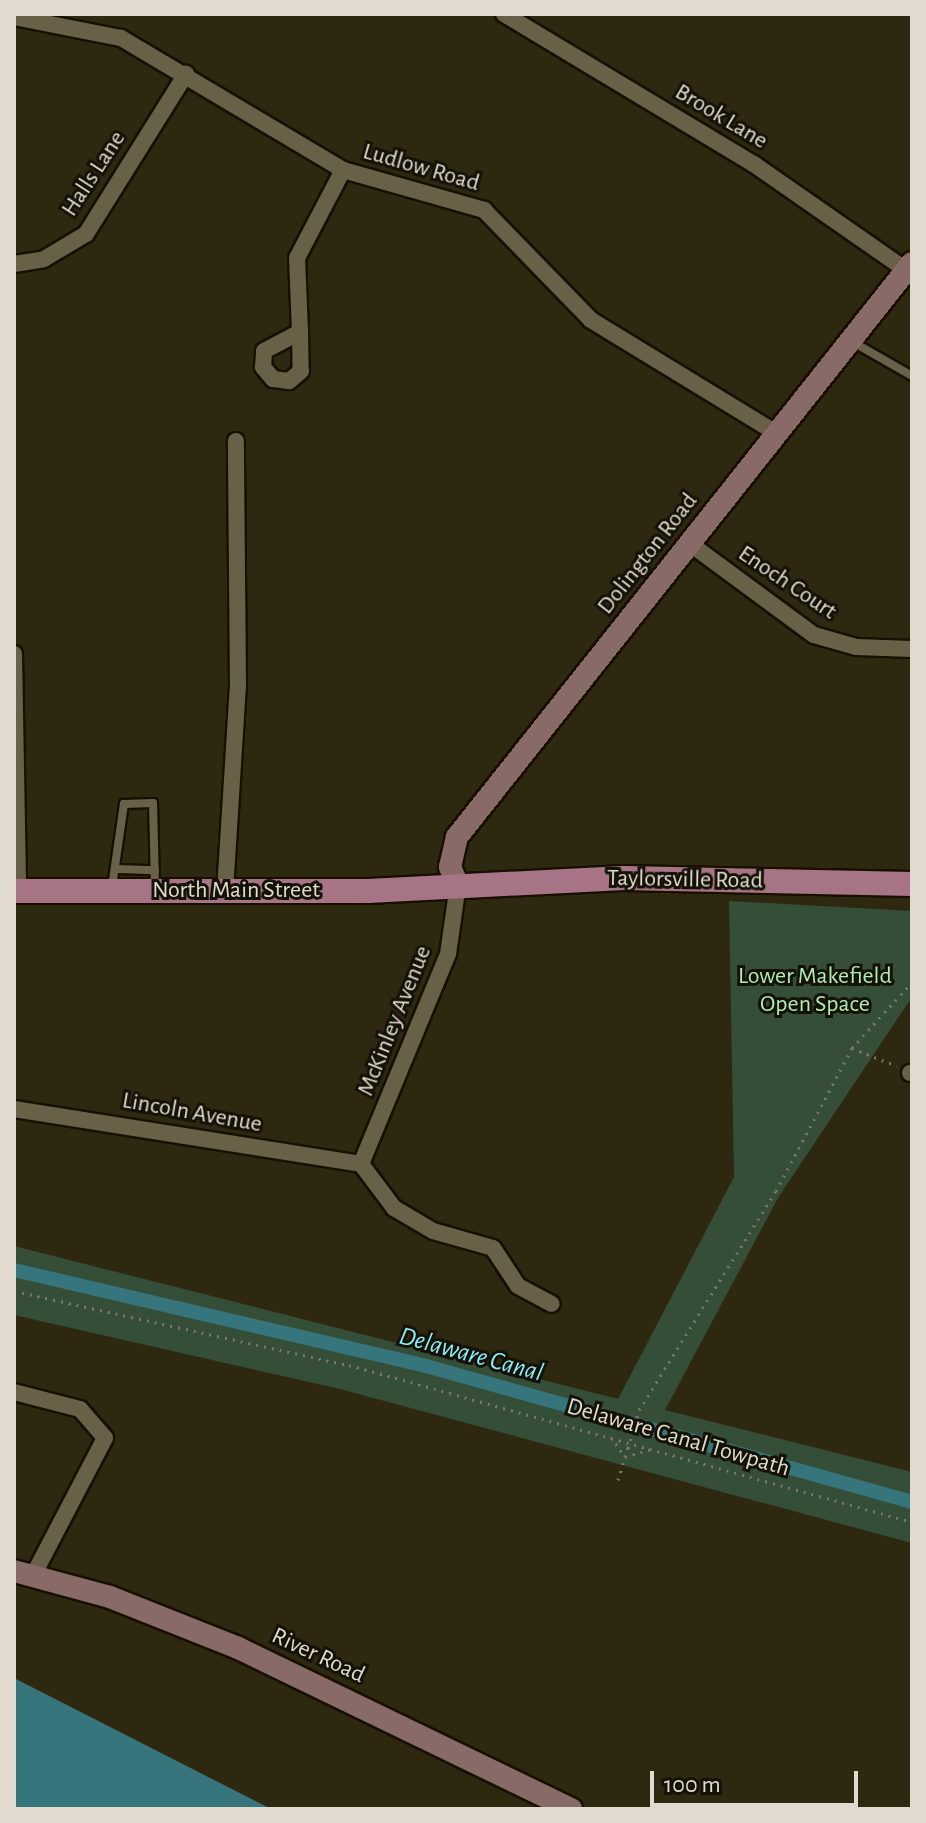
<!DOCTYPE html>
<style>
body{margin:0}
#map{position:relative;width:926px;height:1823px;overflow:hidden;background:#2f2811;font-family:"Alegreya Sans",sans-serif}
div>[style]{position:absolute}
.green>*{inset:0;background:#354e37}
.water>*{inset:0;background:#37757c}
.canal>*{height:14px;margin:-7px;padding:0 7px;transform-origin:7px;border-radius:7px;background:#37757c}
.path>*{height:3px;margin-top:-1.5px;transform-origin:0;background:repeating-linear-gradient(90deg,#7c7664 0 2px,transparent 0 8px)}
.roads{filter:drop-shadow(2px 0 #171000) drop-shadow(-2px 0 #171000) drop-shadow(0 2px #171000) drop-shadow(0 -2px #171000)}
.lane>*{height:8px;margin:-4px;padding:0 4px;transform-origin:4px;border-radius:4px;background:#696048}
.street>*{height:16px;margin:-8px;padding:0 8px;transform-origin:8px;border-radius:8px;background:#696048}
.secondary>*{height:22px;margin:-11px;padding:0 11px;transform-origin:11px;border-radius:11px;background:#886a67}
.primary>*{height:24px;margin:-12px;padding:0 12px;transform-origin:12px;border-radius:12px;background:#a77485}
.path-bridge>*{height:3px;margin-top:-1.5px;transform-origin:0;background:repeating-linear-gradient(90deg,#7c7664 0 2px,transparent 0 8px)}
span{translate:-50% -50%;white-space:nowrap;text-align:center;line-height:1.15;-webkit-text-stroke:6px #141107;paint-order:stroke}
.street-label{font-size:24px;color:#e0dbce}
.park-label{font-size:24px;color:#b0eab4}
.water-label{font-size:26px;color:#8bedf9;font-style:italic}
.frame{position:absolute;inset:0;border:16px solid #e0dbce;pointer-events:none}
.scale{position:absolute;left:650px;top:1771px;width:208px;height:36px;box-sizing:border-box;border:4px solid #e0dbce;border-top:0;padding-left:10px;font-size:24px;line-height:28px;white-space:nowrap;color:#e0dbce;-webkit-text-stroke:6px #141107;paint-order:stroke}
</style>
<div id="map">
<div class="green">
<i style="clip-path:polygon(729px 901px,912px 911px,912px 997px,778px 1198px,665px 1410px,912px 1472px,912px 1543px,340px 1389px,14px 1315px,14px 1246px,618px 1399px,734px 1177px)"></i>
</div>
<div class="water">
<i style="clip-path:polygon(14px 1678px,271px 1809px,14px 1809px)"></i>
</div>
<div class="canal">
<i style="left:14px;top:1270px;width:423px;rotate:13.1deg"></i>
<i style="left:426px;top:1366px;width:505px;rotate:15.63deg"></i>
</div>
<div class="path">
<i style="left:852px;top:1048px;width:48px;rotate:22.2deg"></i>
<i style="left:14px;top:1291px;width:343px;rotate:12.5deg"></i>
<i style="left:349px;top:1365px;width:584px;rotate:15.58deg"></i>
<i style="left:639px;top:1410px;width:258px;rotate:-58deg"></i>
<i style="left:776px;top:1191px;width:162px;rotate:-62deg"></i>
<i style="left:852px;top:1048px;width:89px;rotate:-47.7deg"></i>
<i style="left:611px;top:1437px;width:24px;rotate:55deg"></i>
<i style="left:625px;top:1457px;width:27px;rotate:-17deg"></i>
<i style="left:618px;top:1480px;width:34px;rotate:-73deg"></i>
</div>
<div class="roads">
<div class="lane">
<i style="left:851px;top:341px;width:70px;rotate:29.8deg"></i>
<i style="left:118px;top:869px;width:37px;rotate:2deg"></i>
<i style="left:112px;top:887px;width:84px;rotate:-81.8deg"></i>
<i style="left:124px;top:804px;width:29px;rotate:-2deg"></i>
<i style="left:153px;top:803px;width:83px;rotate:88.6deg"></i>
</div>
<div class="street">
<i style="left:504px;top:14px;width:293px;rotate:31deg"></i>
<i style="left:755px;top:165px;width:184px;rotate:34.8deg"></i>
<i style="left:14px;top:17px;width:109px;rotate:11.1deg"></i>
<i style="left:121px;top:38px;width:258px;rotate:30.7deg"></i>
<i style="left:343px;top:170px;width:147px;rotate:15.8deg"></i>
<i style="left:484px;top:210px;width:153px;rotate:45.8deg"></i>
<i style="left:591px;top:320px;width:217px;rotate:31.4deg"></i>
<i style="left:14px;top:264px;width:30px;rotate:-9deg"></i>
<i style="left:44px;top:259px;width:49px;rotate:-30.8deg"></i>
<i style="left:86px;top:234px;width:189px;rotate:-58deg"></i>
<i style="left:300px;top:332px;width:74px;rotate:-92.3deg"></i>
<i style="left:297px;top:258px;width:99px;rotate:-62.4deg"></i>
<i style="left:300px;top:332px;width:39px;rotate:89deg"></i>
<i style="left:301px;top:371px;width:16px;rotate:140deg"></i>
<i style="left:289px;top:381px;width:16px;rotate:-173deg"></i>
<i style="left:273px;top:379px;width:16px;rotate:-130deg"></i>
<i style="left:263px;top:367px;width:16px;rotate:-86deg"></i>
<i style="left:264px;top:351px;width:41px;rotate:-27.8deg"></i>
<i style="left:689px;top:543px;width:155px;rotate:36.4deg"></i>
<i style="left:814px;top:635px;width:44px;rotate:15.9deg"></i>
<i style="left:856px;top:647px;width:56px;rotate:2deg"></i>
<i style="left:14px;top:654px;width:237px;rotate:89deg"></i>
<i style="left:225px;top:891px;width:204px;rotate:-86.4deg"></i>
<i style="left:238px;top:687px;width:246px;rotate:-90.5deg"></i>
<i style="left:910px;top:1073px;width:2px"></i>
<i style="left:14px;top:1109px;width:351px;rotate:9deg"></i>
<i style="left:361px;top:1164px;width:227px;rotate:-67.5deg"></i>
<i style="left:448px;top:954px;width:70px;rotate:-81.8deg"></i>
<i style="left:361px;top:1164px;width:55px;rotate:53.1deg"></i>
<i style="left:394px;top:1208px;width:45px;rotate:30.5deg"></i>
<i style="left:433px;top:1231px;width:62px;rotate:15.8deg"></i>
<i style="left:493px;top:1248px;width:45px;rotate:56.7deg"></i>
<i style="left:518px;top:1286px;width:38px;rotate:28deg"></i>
<i style="left:14px;top:1392px;width:68px;rotate:14.4deg"></i>
<i style="left:80px;top:1409px;width:38px;rotate:49deg"></i>
<i style="left:105px;top:1438px;width:156px;rotate:117.6deg"></i>
</div>
<div class="secondary">
<i style="left:458px;top:885px;width:20px;rotate:-114deg"></i>
<i style="left:450px;top:867px;width:31px;rotate:-77deg"></i>
<i style="left:457px;top:837px;width:732px;rotate:-51.6deg"></i>
<i style="left:14px;top:1571px;width:99px;rotate:15.2deg"></i>
<i style="left:110px;top:1597px;width:138px;rotate:21.7deg"></i>
<i style="left:238px;top:1648px;width:370px;rotate:25.8deg"></i>
</div>
<div class="primary">
<i style="left:14px;top:891px;width:354px"></i>
<i style="left:368px;top:891px;width:256px;rotate:-2.9deg"></i>
<i style="left:624px;top:878px;width:288px;rotate:1.2deg"></i>
</div>
</div>
<div class="path-bridge">
<i style="left:628px;top:1448px;width:40px;rotate:-74deg"></i>
</div>
<div class="street-label">
<span style="left:721px;top:117px;rotate:31deg">Brook Lane</span>
<span style="left:421px;top:168px;rotate:16deg">Ludlow Road</span>
<span style="left:94px;top:174px;rotate:-57deg">Halls Lane</span>
<span style="left:648px;top:554px;rotate:-52deg">Dolington Road</span>
<span style="left:787px;top:583px;rotate:34deg">Enoch Court</span>
<span style="left:685px;top:880px;rotate:1deg">Taylorsville Road</span>
<span style="left:236px;top:891px">North Main Street</span>
<span style="left:395px;top:1021px;rotate:-68deg">McKinley Avenue</span>
<span style="left:192px;top:1113px;rotate:10deg">Lincoln Avenue</span>
<span style="left:678px;top:1438px;rotate:16deg">Delaware Canal Towpath</span>
<span style="left:318px;top:1656px;rotate:25deg">River Road</span>
</div>
<div class="park-label">
<span style="left:815px;top:991px">Lower Makefield<br>Open Space</span>
</div>
<div class="water-label">
<span style="left:471px;top:1355px;rotate:15deg">Delaware Canal</span>
</div>
<div class="frame"></div>
<div class="scale">100 m</div>
</div>
